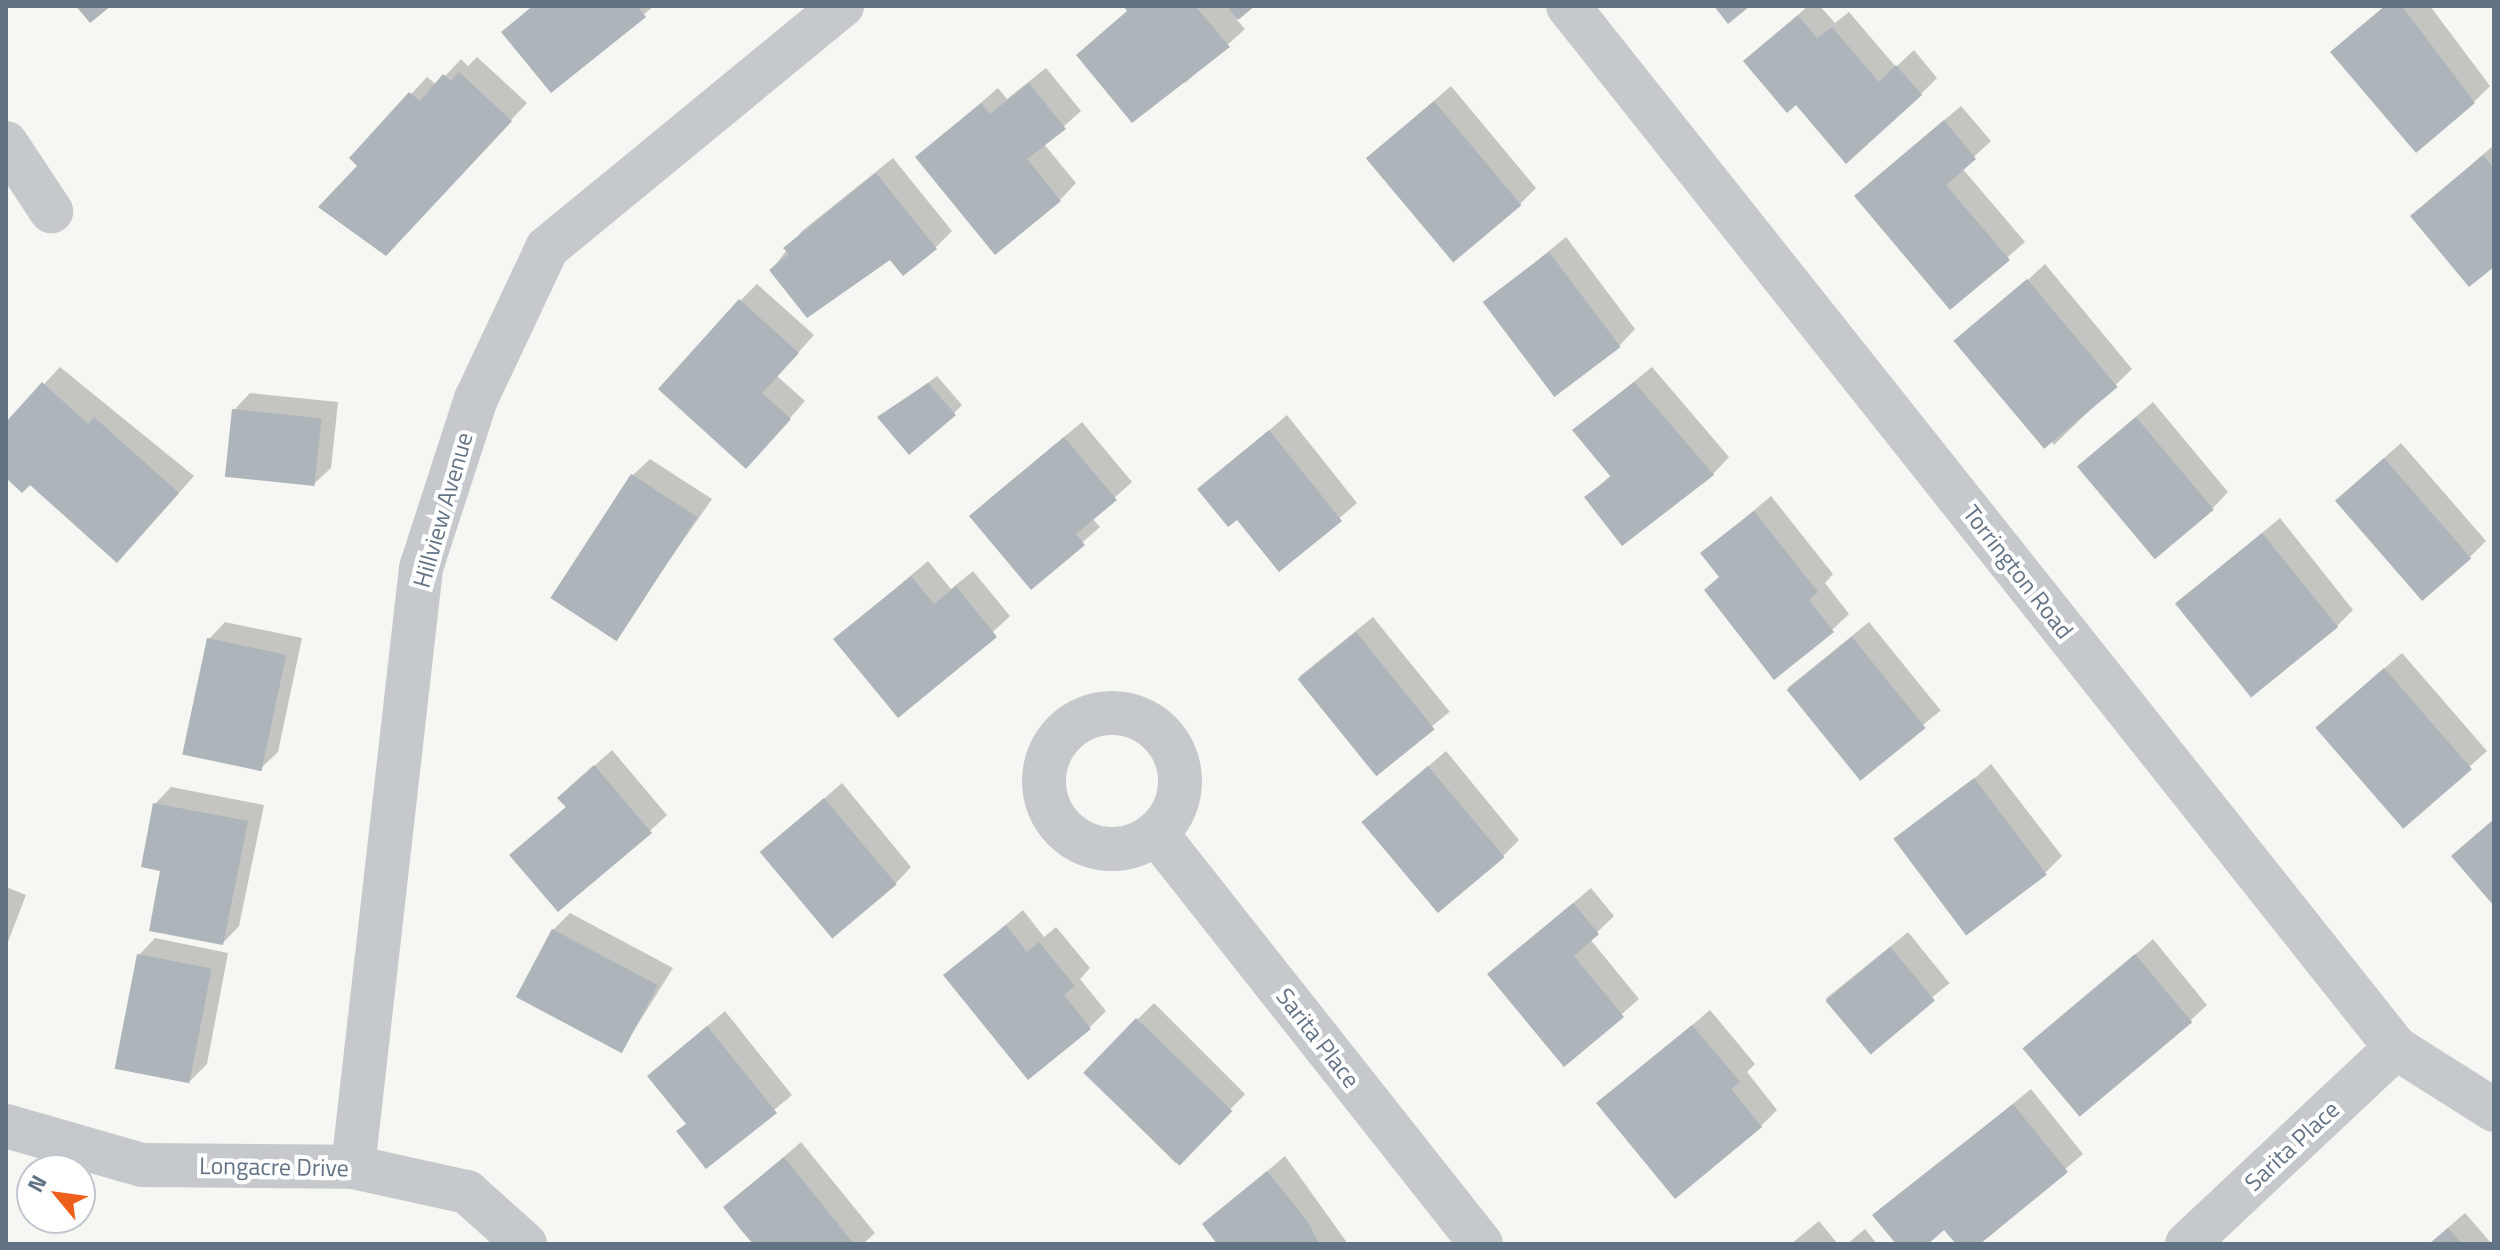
<!DOCTYPE html>
<style>
body{margin:0}
#map{position:relative;width:2500px;height:1250px;overflow:hidden;background:#f6f6f2;font-family:"Titillium Web",sans-serif}
div>[style]{position:absolute}
.shadow>*{inset:0;background:#0003;transform-origin:0 0}
.building>*{inset:0;background:#adb5bb;transform-origin:0 0}
.street>*{height:44px;margin:-22px;padding:0 22px;transform-origin:22px;border-radius:22px;background:#c5c9cc}
.street>.ring{margin:-22px;padding:0;box-sizing:content-box;background:none;border:44px solid #c5c9cc;border-radius:50%}
span{translate:-50% -50%;white-space:nowrap;text-align:center;line-height:1.15;-webkit-text-stroke:8px #fff;paint-order:stroke}
.street-label{font-size:24px;color:#637386}
.frame{position:absolute;inset:0;border:8px solid #637386;pointer-events:none}
.north{position:absolute;left:16px;top:1154px;width:80px;height:80px;box-sizing:border-box;background:#fff;border:2px solid #c1c7cf;border-radius:50%;rotate:299deg;font-size:22px;font-weight:700;line-height:32px;text-align:center;color:#637386}
.north::after{content:'';display:block;margin:auto;width:28px;height:36px;background:#ee5f1b;clip-path:polygon(50% 0,100% 100%,50% 72%,0 100%)}
</style>
<div id="map">
<div class="shadow">
<i style="clip-path:polygon(532px 6px,654px 6px,552px 91px,504px 32px)"></i>
<i style="clip-path:polygon(1126px 6px,1251px 6px,1236px 19px,1245px 29px,1185px 83px)"></i>
<i style="clip-path:polygon(1808px 6px,1820px 6px,1835px 23px,1849px 12px,1896px 67px,1914px 50px,1937px 78px,1921px 94px,1796px 102px,1746px 61px)"></i>
<i style="clip-path:polygon(2385px 6px,2430px 6px,2490px 86px,2474px 102px,2349px 36px)"></i>
<i style="clip-path:polygon(477px 57px,527px 103px,402px 237px,352px 158px,427px 77px,437px 85px,461px 59px,468px 66px)"></i>
<i style="clip-path:polygon(1046px 68px,1081px 111px,1044px 144px,1076px 183px,1060px 200px,918px 157px,998px 88px,1007px 99px)"></i>
<i style="clip-path:polygon(1451px 86px,1536px 188px,1519px 205px,1368px 158px)"></i>
<i style="clip-path:polygon(1961px 106px,1991px 141px,1962px 168px,2025px 242px,1950px 307px,1873px 180px)"></i>
<i style="clip-path:polygon(2494px 145px,2494px 264px,2412px 216px)"></i>
<i style="clip-path:polygon(893px 158px,952px 231px,936px 247px,771px 270px,802px 231px)"></i>
<i style="clip-path:polygon(1566px 237px,1635px 329px,1619px 346px,1485px 303px)"></i>
<i style="clip-path:polygon(2045px 264px,2132px 369px,2054px 445px,1976px 328px)"></i>
<i style="clip-path:polygon(757px 284px,814px 335px,777px 376px,805px 401px,762px 450px,740px 301px)"></i>
<i style="clip-path:polygon(60px 367px,194px 476px,133px 544px,30px 482px,6px 476px,6px 425px)"></i>
<i style="clip-path:polygon(1652px 367px,1729px 457px,1713px 474px,1587px 497px,1611px 475px,1575px 430px)"></i>
<i style="clip-path:polygon(937px 376px,962px 405px,954px 413px,880px 418px)"></i>
<i style="clip-path:polygon(250px 393px,338px 402px,331px 468px,314px 484px,234px 410px)"></i>
<i style="clip-path:polygon(2153px 402px,2228px 492px,2212px 509px,2078px 466px)"></i>
<i style="clip-path:polygon(1287px 415px,1357px 503px,1280px 569px,1238px 517px,1200px 490px)"></i>
<i style="clip-path:polygon(1082px 422px,1132px 482px,1092px 518px,1100px 527px,1031px 587px,988px 500px)"></i>
<i style="clip-path:polygon(2401px 443px,2486px 541px,2470px 557px,2354px 485px)"></i>
<i style="clip-path:polygon(650px 459px,712px 499px,615px 638px,633px 475px)"></i>
<i style="clip-path:polygon(1771px 496px,1833px 574px,1825px 583px,1849px 614px,1832px 630px,1721px 576px,1703px 553px)"></i>
<i style="clip-path:polygon(2280px 518px,2353px 610px,2337px 626px,2178px 603px)"></i>
<i style="clip-path:polygon(928px 561px,951px 589px,973px 571px,1010px 616px,993px 632px,836px 639px)"></i>
<i style="left:1373px;top:617px;width:122px;height:95px;rotate:51deg"></i>
<i style="clip-path:polygon(225px 622px,302px 638px,278px 752px,261px 768px,209px 639px)"></i>
<i style="left:1869px;top:622px;width:114px;height:104px;rotate:51deg"></i>
<i style="clip-path:polygon(2402px 653px,2487px 751px,2403px 826px,2335px 711px)"></i>
<i style="clip-path:polygon(612px 750px,667px 815px,650px 831px,512px 855px,567px 806px,559px 798px)"></i>
<i style="clip-path:polygon(1446px 751px,1519px 840px,1503px 856px,1364px 822px)"></i>
<i style="clip-path:polygon(1991px 764px,2062px 856px,2045px 873px,1899px 844px)"></i>
<i style="clip-path:polygon(842px 783px,911px 867px,895px 884px,763px 852px)"></i>
<i style="clip-path:polygon(171px 787px,264px 805px,239px 926px,223px 943px,163px 869px,155px 804px)"></i>
<i style="clip-path:polygon(6px 887px,26px 895px,6px 947px)"></i>
<i style="clip-path:polygon(1591px 888px,1614px 916px,1590px 939px,1639px 999px,1564px 1065px,1489px 974px)"></i>
<i style="clip-path:polygon(1023px 910px,1044px 937px,1056px 927px,1090px 968px,1080px 979px,1106px 1011px,1089px 1028px,946px 975px)"></i>
<i style="clip-path:polygon(570px 913px,673px 968px,621px 1051px,553px 930px)"></i>
<i style="left:1908px;top:932px;width:66px;height:106px;rotate:51deg"></i>
<i style="clip-path:polygon(155px 938px,228px 953px,207px 1064px,190px 1081px,139px 955px)"></i>
<i style="clip-path:polygon(2153px 939px,2207px 1005px,2190px 1021px,2043px 1035px)"></i>
<i style="left:1154px;top:1003px;width:129px;height:98px;rotate:45deg"></i>
<i style="clip-path:polygon(1710px 1010px,1755px 1064px,1747px 1072px,1777px 1110px,1761px 1126px,1599px 1104px)"></i>
<i style="clip-path:polygon(725px 1011px,792px 1095px,707px 1166px,688px 1123px,649px 1076px)"></i>
<i style="clip-path:polygon(2031px 1089px,2083px 1154px,1977px 1244px,1958px 1244px,1945px 1228px,1924px 1244px,1898px 1244px,1875px 1216px)"></i>
<i style="clip-path:polygon(801px 1142px,875px 1233px,863px 1244px,755px 1244px,726px 1207px)"></i>
<i style="clip-path:polygon(1285px 1156px,1348px 1244px,1220px 1244px,1204px 1225px)"></i>
<i style="clip-path:polygon(2465px 1213px,2492px 1244px,2429px 1244px)"></i>
<i style="clip-path:polygon(1819px 1221px,1838px 1244px,1791px 1244px)"></i>
<i style="clip-path:polygon(1865px 1229px,1877px 1244px,1847px 1244px)"></i>
</div>
<div class="building">
<i style="clip-path:polygon(76px 6px,111px 6px,90px 23px)"></i>
<i style="clip-path:polygon(533px 6px,637px 6px,646px 17px,551px 93px,501px 32px)"></i>
<i style="clip-path:polygon(1123px 6px,1195px 6px,1230px 47px,1132px 123px,1076px 55px,1127px 11px)"></i>
<i style="clip-path:polygon(1227px 6px,1255px 6px,1238px 20px)"></i>
<i style="clip-path:polygon(1714px 6px,1750px 6px,1728px 24px)"></i>
<i style="clip-path:polygon(2385px 6px,2402px 6px,2475px 103px,2416px 153px,2330px 52px)"></i>
<i style="clip-path:polygon(1798px 15px,1817px 38px,1832px 27px,1879px 82px,1896px 65px,1922px 95px,1846px 164px,1796px 105px,1787px 113px,1743px 61px)"></i>
<i style="clip-path:polygon(459px 72px,512px 121px,386px 256px,318px 207px,357px 166px,349px 158px,409px 92px,420px 101px,443px 74px,451px 81px)"></i>
<i style="clip-path:polygon(1029px 83px,1066px 129px,1027px 159px,1061px 201px,995px 255px,915px 157px,981px 103px,990px 114px)"></i>
<i style="left:1434px;top:101px;width:136px;height:89px;rotate:50deg"></i>
<i style="clip-path:polygon(1944px 120px,1976px 159px,1946px 185px,2010px 260px,1950px 310px,1854px 196px)"></i>
<i style="clip-path:polygon(2483px 155px,2494px 168px,2494px 267px,2469px 287px,2410px 216px)"></i>
<i style="clip-path:polygon(876px 173px,937px 249px,903px 276px,890px 260px,807px 318px,769px 270px,789px 254px,783px 248px)"></i>
<i style="left:1549px;top:252px;width:119px;height:83px;rotate:53deg"></i>
<i style="left:2027px;top:279px;width:141px;height:96px;rotate:50deg"></i>
<i style="clip-path:polygon(739px 299px,799px 353px,762px 393px,791px 419px,746px 469px,658px 389px)"></i>
<i style="clip-path:polygon(42px 382px,88px 424px,94px 417px,179px 493px,117px 563px,30px 485px,22px 493px,6px 478px,6px 422px)"></i>
<i style="clip-path:polygon(1634px 382px,1714px 475px,1622px 546px,1584px 497px,1611px 477px,1572px 430px)"></i>
<i style="clip-path:polygon(928px 383px,956px 415px,909px 455px,877px 417px)"></i>
<i style="left:232px;top:409px;width:90px;height:68px;rotate:6deg"></i>
<i style="left:2136px;top:417px;width:121px;height:77px;rotate:50deg"></i>
<i style="clip-path:polygon(1269px 430px,1342px 521px,1279px 572px,1237px 520px,1228px 527px,1197px 489px)"></i>
<i style="clip-path:polygon(1064px 437px,1117px 500px,1076px 534px,1085px 545px,1031px 590px,969px 516px)"></i>
<i style="left:2384px;top:458px;width:133px;height:65px;rotate:49deg"></i>
<i style="left:631px;top:474px;width:79px;height:148px;rotate:33deg"></i>
<i style="clip-path:polygon(1754px 511px,1818px 592px,1809px 600px,1834px 632px,1774px 680px,1704px 590px,1719px 577px,1700px 553px)"></i>
<i style="left:2262px;top:533px;width:121px;height:112px;rotate:51deg"></i>
<i style="clip-path:polygon(911px 576px,934px 604px,956px 586px,997px 637px,898px 718px,833px 639px)"></i>
<i style="left:1356px;top:632px;width:125px;height:75px;rotate:51deg"></i>
<i style="left:1852px;top:637px;width:117px;height:84px;rotate:51deg"></i>
<i style="left:207px;top:638px;width:81px;height:119px;rotate:12deg"></i>
<i style="left:2384px;top:668px;width:134px;height:91px;rotate:49deg"></i>
<i style="clip-path:polygon(594px 765px,652px 833px,558px 912px,509px 855px,566px 807px,557px 798px)"></i>
<i style="left:1428px;top:766px;width:119px;height:87px;rotate:50deg"></i>
<i style="left:1974px;top:778px;width:121px;height:101px;rotate:53deg"></i>
<i style="left:824px;top:798px;width:113px;height:84px;rotate:50deg"></i>
<i style="clip-path:polygon(153px 803px,248px 821px,223px 945px,149px 931px,160px 871px,141px 867px)"></i>
<i style="clip-path:polygon(2494px 819px,2494px 906px,2451px 856px)"></i>
<i style="clip-path:polygon(1573px 903px,1599px 934px,1574px 956px,1624px 1017px,1564px 1067px,1487px 974px)"></i>
<i style="clip-path:polygon(1006px 925px,1027px 952px,1039px 942px,1075px 986px,1064px 995px,1091px 1029px,1028px 1080px,943px 975px)"></i>
<i style="left:552px;top:929px;width:120px;height:77px;rotate:28deg"></i>
<i style="left:1890px;top:947px;width:70px;height:84px;rotate:50deg"></i>
<i style="left:137px;top:954px;width:76px;height:117px;rotate:11deg"></i>
<i style="left:2135px;top:954px;width:89px;height:147px;rotate:50deg"></i>
<i style="left:1136px;top:1018px;width:134px;height:76px;rotate:44deg"></i>
<i style="clip-path:polygon(1692px 1025px,1740px 1082px,1731px 1089px,1762px 1127px,1675px 1199px,1596px 1103px)"></i>
<i style="clip-path:polygon(707px 1026px,777px 1113px,706px 1169px,676px 1131px,686px 1124px,647px 1076px)"></i>
<i style="clip-path:polygon(2013px 1104px,2068px 1172px,1980px 1244px,1956px 1244px,1944px 1230px,1928px 1244px,1896px 1244px,1872px 1215px)"></i>
<i style="clip-path:polygon(784px 1157px,854px 1244px,753px 1244px,741px 1230px,723px 1207px)"></i>
<i style="clip-path:polygon(1267px 1171px,1308px 1222px,1319px 1244px,1217px 1244px,1202px 1224px)"></i>
<i style="clip-path:polygon(2448px 1228px,2462px 1244px,2429px 1244px)"></i>
</div>
<div class="street">
<i style="left:1568px;top:6px;width:1331px;rotate:51.53deg"></i>
<i style="left:2396px;top:1048px;width:116px;rotate:32.3deg"></i>
<i style="left:6px;top:143px;width:82px;rotate:56.5deg"></i>
<i class="ring" style="left:1044px;top:713px;width:92px;height:92px"></i>
<i style="left:1156px;top:833px;width:524px;rotate:51.66deg"></i>
<i style="left:6px;top:1126px;width:141px;rotate:16deg"></i>
<i style="left:142px;top:1165px;width:211px;rotate:0.5deg"></i>
<i style="left:353px;top:1167px;width:117px;rotate:12.4deg"></i>
<i style="left:467px;top:1192px;width:78px;rotate:41.9deg"></i>
<i style="left:353px;top:1167px;width:603px;rotate:-83.52deg"></i>
<i style="left:421px;top:568px;width:178px;rotate:-72deg"></i>
<i style="left:476px;top:399px;width:167px;rotate:-64.8deg"></i>
<i style="left:547px;top:248px;width:382px;rotate:-39.4deg"></i>
<i style="left:2187px;top:1244px;width:287px;rotate:-43.2deg"></i>
</div>
<div class="street-label">
<span style="left:443px;top:510px;rotate:-74deg">Hillview Avenue</span>
<span style="left:2018px;top:572px;rotate:52deg">Torrington Road</span>
<span style="left:1318px;top:1038px;rotate:52deg">Sarita Place</span>
<span style="left:2292px;top:1146px;rotate:-43deg">Sarita Place</span>
<span style="left:274px;top:1167px;rotate:1deg">Longacre Drive</span>
</div>
<div class="frame"></div>
<div class="north">N</div>
</div>
